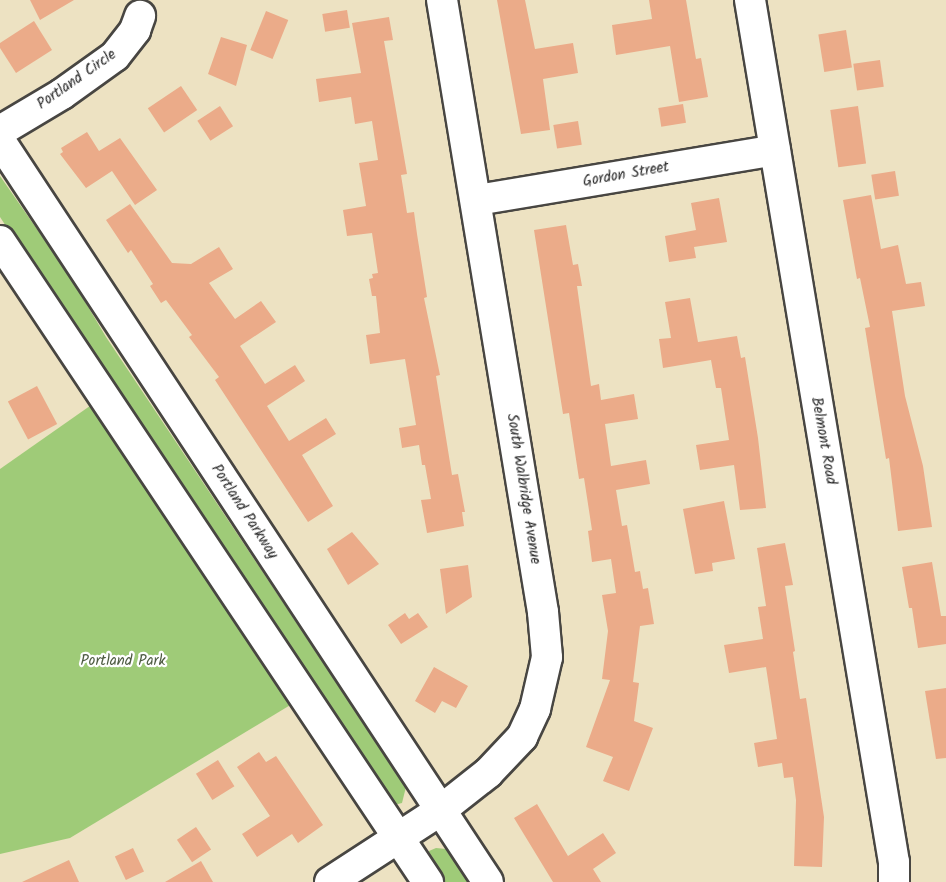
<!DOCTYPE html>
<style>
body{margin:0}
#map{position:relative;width:946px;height:882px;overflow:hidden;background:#ede2c2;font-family:Kalam,sans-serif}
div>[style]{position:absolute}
.green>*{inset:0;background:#9fcb78}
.building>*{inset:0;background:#ebab89;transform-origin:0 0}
.roads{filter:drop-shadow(2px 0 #484642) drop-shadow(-2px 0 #484642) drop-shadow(0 2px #484642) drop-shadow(0 -2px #484642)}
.minor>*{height:30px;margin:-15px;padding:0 15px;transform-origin:15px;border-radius:15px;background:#fff}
span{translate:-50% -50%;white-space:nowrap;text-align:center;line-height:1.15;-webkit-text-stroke:4.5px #fff;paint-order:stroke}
.street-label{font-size:15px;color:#2b2b2b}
.park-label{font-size:15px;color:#4e5b42}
</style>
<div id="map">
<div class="green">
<i style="clip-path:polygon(0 176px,71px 278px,106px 337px,406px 787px,402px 803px,394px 805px,97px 366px,0 217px)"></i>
<i style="clip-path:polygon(97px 401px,297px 701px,70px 838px,0 854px,0 469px)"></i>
<i style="clip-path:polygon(436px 848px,446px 849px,468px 882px,437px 882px,426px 859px,429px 851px)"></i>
</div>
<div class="building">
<i style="clip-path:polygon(30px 0,74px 0,40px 20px)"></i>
<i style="clip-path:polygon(497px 0,525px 0,535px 49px,573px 43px,578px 73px,543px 79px,550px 130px,521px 134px)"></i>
<i style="clip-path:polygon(649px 0,686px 0,696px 59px,701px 58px,708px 97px,679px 102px,670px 46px,616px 55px,612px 25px,652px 19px)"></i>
<i style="left:347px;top:10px;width:18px;height:25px;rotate:81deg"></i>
<i style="left:266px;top:11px;width:24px;height:42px;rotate:22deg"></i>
<i style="clip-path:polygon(389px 17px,393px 40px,384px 41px,407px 174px,401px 175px,407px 213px,414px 212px,417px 234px,427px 297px,424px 298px,440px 375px,436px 376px,452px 475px,458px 474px,465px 512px,462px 512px,464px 526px,427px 533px,421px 500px,431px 499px,425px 465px,422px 465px,419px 445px,402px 448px,399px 428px,416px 425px,405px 359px,370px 364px,366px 335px,380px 333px,376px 296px,372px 296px,369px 279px,373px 278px,372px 274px,378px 273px,372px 233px,347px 236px,343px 210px,366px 206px,359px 163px,378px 160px,372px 121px,355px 124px,351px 97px,319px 102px,316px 79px,361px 73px,352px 23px)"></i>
<i style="clip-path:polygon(34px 21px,52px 50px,16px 73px,0 48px,0 43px)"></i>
<i style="left:846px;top:30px;width:38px;height:28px;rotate:81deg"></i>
<i style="clip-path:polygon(221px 37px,247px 45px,236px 86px,208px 74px)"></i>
<i style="left:880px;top:60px;width:27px;height:27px;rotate:82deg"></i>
<i style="left:181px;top:86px;width:29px;height:40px;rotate:56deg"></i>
<i style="left:683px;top:104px;width:19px;height:25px;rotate:81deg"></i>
<i style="left:220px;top:106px;width:24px;height:27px;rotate:57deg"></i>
<i style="left:858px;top:106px;width:58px;height:28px;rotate:82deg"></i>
<i style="left:578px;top:121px;width:24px;height:25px;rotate:81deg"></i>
<i style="clip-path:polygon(87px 132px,99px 151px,120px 138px,157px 190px,135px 205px,112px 171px,86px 188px,60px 154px,63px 152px,61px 148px)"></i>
<i style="left:895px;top:171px;width:25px;height:24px;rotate:81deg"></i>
<i style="clip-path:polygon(871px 195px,881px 249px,898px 245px,906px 284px,921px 282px,925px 306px,892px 311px,905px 396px,923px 466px,932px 527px,898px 531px,889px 458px,886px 459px,865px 328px,870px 327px,860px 278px,857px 279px,843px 200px)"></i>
<i style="clip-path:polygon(719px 198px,727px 242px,694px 247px,696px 258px,669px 262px,665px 236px,696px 230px,691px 203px)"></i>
<i style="clip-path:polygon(130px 204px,172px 263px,191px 264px,219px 247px,233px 269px,209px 283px,235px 319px,261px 301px,276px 322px,240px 346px,265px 384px,295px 365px,305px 381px,267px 406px,289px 441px,326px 418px,336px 434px,302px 455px,333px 506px,308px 522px,215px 380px,219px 377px,189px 337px,192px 335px,166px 300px,161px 303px,150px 286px,153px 284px,131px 250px,128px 253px,106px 220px)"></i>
<i style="clip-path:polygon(566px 225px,573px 265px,578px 264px,582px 286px,577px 286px,591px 386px,599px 384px,601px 400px,634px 394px,638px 419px,605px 424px,611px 466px,646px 460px,650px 484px,616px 490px,622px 526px,627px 525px,635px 572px,640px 571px,643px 589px,648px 588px,654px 624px,640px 626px,633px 682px,639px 683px,634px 721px,653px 728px,629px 791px,603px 781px,613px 757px,586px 747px,610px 680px,602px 679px,608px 631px,602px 595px,616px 593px,611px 559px,592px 562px,588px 531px,592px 530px,584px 478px,579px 479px,569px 413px,563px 414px,534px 230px)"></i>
<i style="clip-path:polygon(690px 298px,698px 342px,737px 336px,741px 358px,745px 357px,758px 438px,766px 508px,740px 510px,734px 465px,700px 470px,696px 445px,729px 440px,721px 388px,716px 388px,711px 360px,663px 368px,659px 339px,671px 338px,665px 302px)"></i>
<i style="left:37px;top:386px;width:43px;height:33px;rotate:62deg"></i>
<i style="clip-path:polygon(724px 501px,735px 559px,712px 563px,713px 571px,695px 574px,683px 509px)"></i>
<i style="clip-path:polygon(352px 532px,379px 564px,348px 585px,327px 549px)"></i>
<i style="clip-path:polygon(785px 543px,793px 585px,785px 586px,795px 651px,793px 652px,800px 699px,806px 698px,824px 817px,822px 867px,794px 866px,796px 800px,793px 777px,784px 778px,782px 763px,758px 767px,754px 743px,777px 739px,766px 667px,729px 673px,724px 645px,763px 639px,758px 607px,766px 606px,757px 548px)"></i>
<i style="clip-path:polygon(932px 562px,941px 616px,946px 616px,946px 644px,918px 648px,912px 608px,909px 608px,902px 567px)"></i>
<i style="clip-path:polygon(468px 565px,472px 597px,446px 614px,440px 569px)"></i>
<i style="clip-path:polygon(405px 613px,409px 619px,418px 613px,428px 627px,401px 644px,388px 625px)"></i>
<i style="clip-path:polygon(434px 667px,468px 686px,456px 708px,442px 701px,435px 713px,415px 701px)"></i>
<i style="clip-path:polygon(946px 688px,946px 758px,936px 759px,925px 691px)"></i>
<i style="clip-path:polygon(259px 752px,266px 762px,276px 756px,323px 825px,298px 843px,292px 834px,257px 857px,242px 834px,270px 816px,237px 767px)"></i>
<i style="left:218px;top:760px;width:31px;height:26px;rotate:58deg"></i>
<i style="clip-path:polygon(537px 804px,568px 856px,603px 833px,616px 853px,593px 869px,601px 882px,553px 882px,514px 818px)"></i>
<i style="left:196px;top:827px;width:27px;height:23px;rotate:56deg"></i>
<i style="left:133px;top:848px;width:26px;height:20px;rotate:65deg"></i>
<i style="clip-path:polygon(69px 860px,79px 882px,22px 882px)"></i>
<i style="clip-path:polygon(201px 861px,213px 882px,165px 882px)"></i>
</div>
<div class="roads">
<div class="minor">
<i style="left:750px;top:0;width:874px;rotate:80.52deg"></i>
<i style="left:894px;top:862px;width:20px;rotate:90deg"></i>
<i style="left:0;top:131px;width:72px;rotate:-30.8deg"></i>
<i style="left:62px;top:94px;width:65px;rotate:-35.6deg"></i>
<i style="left:115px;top:56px;width:33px;rotate:-52deg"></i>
<i style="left:135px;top:30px;width:15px;rotate:-70deg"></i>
<i style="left:0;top:141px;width:887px;rotate:56.63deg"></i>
<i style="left:477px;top:200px;width:302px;rotate:-9.5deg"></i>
<i style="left:0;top:241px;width:771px;rotate:56.27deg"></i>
<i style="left:330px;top:882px;width:132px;rotate:-33deg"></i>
<i style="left:441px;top:810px;width:60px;rotate:-38.2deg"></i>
<i style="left:488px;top:773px;width:50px;rotate:-46.6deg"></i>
<i style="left:522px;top:737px;width:31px;rotate:-65deg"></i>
<i style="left:535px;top:709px;width:53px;rotate:-77deg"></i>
<i style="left:547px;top:657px;width:45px;rotate:-95.1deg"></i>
<i style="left:543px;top:612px;width:620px;rotate:-99.37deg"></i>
</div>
</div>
<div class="street-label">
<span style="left:77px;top:80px;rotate:-35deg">Portland Circle</span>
<span style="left:626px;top:175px;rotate:-10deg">Gordon Street</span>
<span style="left:823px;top:441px;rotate:80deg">Belmont Road</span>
<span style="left:523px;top:489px;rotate:81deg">South Walbridge Avenue</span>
<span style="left:244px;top:512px;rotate:57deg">Portland Parkway</span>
</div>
<div class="park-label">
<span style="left:123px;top:662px">Portland Park</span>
</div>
</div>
